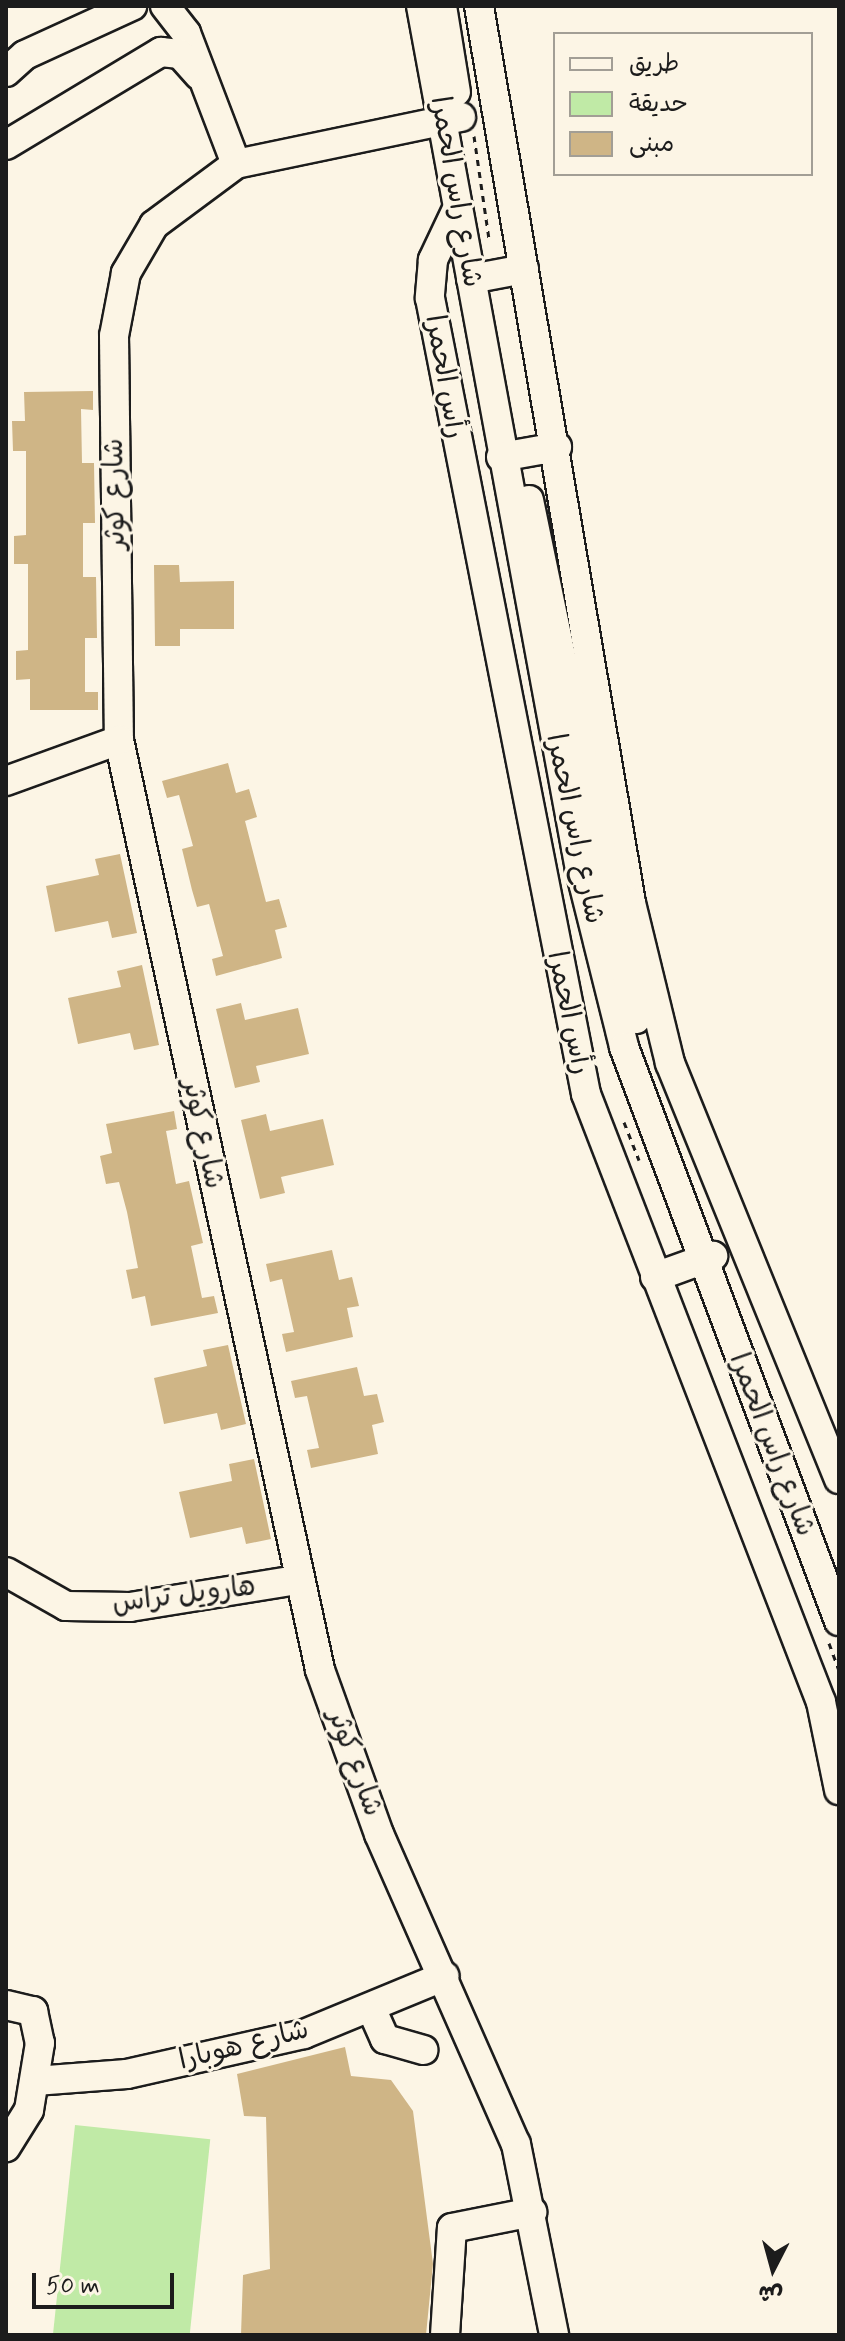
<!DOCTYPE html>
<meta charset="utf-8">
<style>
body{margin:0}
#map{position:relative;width:845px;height:2341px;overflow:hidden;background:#fcf5e5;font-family:Mynerve,"Playpen Sans Arabic",sans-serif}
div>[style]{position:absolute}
.green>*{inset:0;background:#c0eaa6;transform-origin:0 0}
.building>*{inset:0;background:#cfb586}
.path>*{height:3px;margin-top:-1.5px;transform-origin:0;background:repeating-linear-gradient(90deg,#1c1c1c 0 6px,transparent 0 12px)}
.roads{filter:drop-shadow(2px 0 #1c1c1c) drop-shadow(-2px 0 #1c1c1c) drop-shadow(0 2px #1c1c1c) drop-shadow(0 -2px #1c1c1c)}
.minor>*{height:28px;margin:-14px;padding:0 14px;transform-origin:14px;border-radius:14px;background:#fcf5e5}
span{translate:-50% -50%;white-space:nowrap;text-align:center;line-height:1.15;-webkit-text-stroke:6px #fcf5e5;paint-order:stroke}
.street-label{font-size:28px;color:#1c1c1c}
.frame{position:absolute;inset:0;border:8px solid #1c1c1c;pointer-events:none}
.legend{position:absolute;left:553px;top:32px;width:260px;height:144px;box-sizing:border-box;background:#fcf5e5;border:2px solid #a29e95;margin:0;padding:10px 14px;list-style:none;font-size:24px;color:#1c1c1c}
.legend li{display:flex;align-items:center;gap:16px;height:40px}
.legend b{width:40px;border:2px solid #a29e95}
.north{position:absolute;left:733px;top:2229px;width:80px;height:80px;-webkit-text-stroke:6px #fcf5e5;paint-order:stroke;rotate:186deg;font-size:22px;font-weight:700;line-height:32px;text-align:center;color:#1c1c1c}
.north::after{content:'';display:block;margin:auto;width:28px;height:36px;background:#1c1c1c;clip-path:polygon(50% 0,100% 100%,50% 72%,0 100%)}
.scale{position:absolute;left:32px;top:2273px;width:142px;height:36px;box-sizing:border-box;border:4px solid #1c1c1c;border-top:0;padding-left:10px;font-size:24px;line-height:28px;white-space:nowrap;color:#1c1c1c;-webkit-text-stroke:6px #fcf5e5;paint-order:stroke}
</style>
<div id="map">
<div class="green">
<i style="left:75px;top:2125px;width:136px;height:211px;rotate:6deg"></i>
</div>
<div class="building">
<i style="clip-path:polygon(93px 391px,93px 410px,81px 409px,82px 463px,94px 463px,95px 523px,83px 523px,83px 577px,96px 577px,97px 638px,85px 638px,85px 692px,98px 692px,98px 710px,30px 710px,30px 679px,16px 680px,16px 651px,28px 650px,28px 564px,14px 564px,14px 536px,26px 535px,26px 451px,13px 451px,12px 421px,25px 421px,24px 392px)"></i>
<i style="clip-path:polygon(154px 565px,179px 565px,180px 582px,234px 581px,234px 629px,180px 629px,180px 646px,155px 646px)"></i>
<i style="clip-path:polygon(228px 763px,236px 793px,249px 789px,257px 817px,245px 821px,266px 902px,279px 899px,287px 927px,275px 930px,282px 958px,216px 976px,212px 959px,223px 956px,209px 904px,197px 907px,192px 890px,182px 849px,193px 846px,179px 795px,167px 798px,162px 781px)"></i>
<i style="clip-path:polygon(120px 854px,137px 933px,112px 938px,108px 921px,55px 932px,46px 886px,99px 875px,95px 859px)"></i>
<i style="clip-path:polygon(142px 965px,159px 1045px,134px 1050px,130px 1033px,78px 1044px,68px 998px,121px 987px,117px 971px)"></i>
<i style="clip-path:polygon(241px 1003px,245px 1020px,298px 1008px,309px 1054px,256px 1066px,260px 1082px,235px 1088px,216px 1009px)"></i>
<i style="clip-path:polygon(174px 1111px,177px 1129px,166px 1131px,176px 1184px,189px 1181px,203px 1243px,191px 1246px,202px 1298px,214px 1296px,218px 1313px,151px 1326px,145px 1296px,132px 1299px,126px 1270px,138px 1268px,127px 1212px,119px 1182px,106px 1184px,100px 1156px,112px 1153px,106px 1124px)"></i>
<i style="clip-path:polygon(266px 1114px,270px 1131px,323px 1119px,334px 1165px,281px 1177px,285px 1193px,260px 1199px,241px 1120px)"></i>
<i style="clip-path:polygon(332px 1250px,339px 1280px,352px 1277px,359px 1306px,347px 1308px,353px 1337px,286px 1352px,282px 1334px,294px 1332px,282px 1279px,270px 1282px,266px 1264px)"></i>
<i style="clip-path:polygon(228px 1345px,246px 1424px,221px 1430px,217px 1413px,164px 1424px,154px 1378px,207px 1366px,203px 1350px)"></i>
<i style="clip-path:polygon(357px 1367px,364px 1396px,377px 1394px,384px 1422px,372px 1425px,378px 1454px,311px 1468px,307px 1450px,319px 1448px,307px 1396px,295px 1398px,291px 1381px)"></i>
<i style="clip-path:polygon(254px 1459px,271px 1539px,246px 1544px,242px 1527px,190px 1538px,179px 1492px,232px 1481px,229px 1464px)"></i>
<i style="clip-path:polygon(345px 2047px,351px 2076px,391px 2080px,413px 2111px,433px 2264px,426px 2335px,241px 2335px,243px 2275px,270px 2269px,266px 2117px,244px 2116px,237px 2074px)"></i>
</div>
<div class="path">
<i style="left:474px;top:136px;width:104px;rotate:81.7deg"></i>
<i style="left:624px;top:1122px;width:41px;rotate:68.5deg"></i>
<i style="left:829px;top:1643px;width:29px;rotate:70deg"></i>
</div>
<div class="roads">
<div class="minor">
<i style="left:165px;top:6px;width:34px;rotate:52deg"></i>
<i style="left:186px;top:33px;width:140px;rotate:69.1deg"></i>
<i style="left:421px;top:6px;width:879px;rotate:79.57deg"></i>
<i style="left:580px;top:870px;width:182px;rotate:76deg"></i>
<i style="left:624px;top:1047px;width:613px;rotate:69.47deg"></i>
<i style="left:442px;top:6px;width:87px;rotate:80.8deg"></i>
<i style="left:479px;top:6px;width:910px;rotate:80.38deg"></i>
<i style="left:631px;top:903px;width:165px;rotate:76.3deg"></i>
<i style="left:670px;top:1063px;width:449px;rotate:67.9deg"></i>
<i style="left:6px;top:72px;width:25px;rotate:-42deg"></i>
<i style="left:25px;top:55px;width:118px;rotate:-24.6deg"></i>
<i style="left:461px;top:117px;width:230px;rotate:168.2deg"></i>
<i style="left:236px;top:164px;width:102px;rotate:143.4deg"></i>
<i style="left:154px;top:225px;width:56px;rotate:120.3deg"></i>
<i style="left:126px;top:273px;width:64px;rotate:100.8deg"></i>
<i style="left:114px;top:336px;width:404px;rotate:89.3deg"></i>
<i style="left:119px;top:740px;width:951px;rotate:77.8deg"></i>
<i style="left:320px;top:1670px;width:174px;rotate:70.2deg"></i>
<i style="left:379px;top:1834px;width:339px;rotate:66.2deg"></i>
<i style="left:516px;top:2144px;width:195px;rotate:78.7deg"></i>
<i style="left:6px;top:145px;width:181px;rotate:-31deg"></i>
<i style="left:161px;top:52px;width:19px;rotate:6deg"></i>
<i style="left:180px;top:54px;width:28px;rotate:48deg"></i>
<i style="left:458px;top:207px;width:59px;rotate:115.3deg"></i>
<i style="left:433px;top:260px;width:38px;rotate:95deg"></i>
<i style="left:430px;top:298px;width:811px;rotate:78.91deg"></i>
<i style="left:586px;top:1094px;width:652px;rotate:68.87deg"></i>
<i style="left:821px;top:1702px;width:90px;rotate:78.4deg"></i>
<i style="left:471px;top:279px;width:54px;rotate:-10.7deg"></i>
<i style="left:501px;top:457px;width:57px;rotate:-10.1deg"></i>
<i style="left:529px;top:500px;width:530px;rotate:78.35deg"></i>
<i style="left:6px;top:781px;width:120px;rotate:-19.9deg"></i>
<i style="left:655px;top:1277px;width:62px;rotate:-19.9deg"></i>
<i style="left:6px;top:1572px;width:69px;rotate:29.5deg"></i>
<i style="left:66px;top:1606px;width:64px;rotate:0.9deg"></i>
<i style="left:130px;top:1607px;width:168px;rotate:-9.2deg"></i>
<i style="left:6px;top:2005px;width:28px;rotate:13deg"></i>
<i style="left:33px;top:2011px;width:33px;rotate:78deg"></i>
<i style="left:40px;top:2043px;width:68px;rotate:99.3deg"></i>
<i style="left:29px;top:2110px;width:44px;rotate:121.9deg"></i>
<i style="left:372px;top:2010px;width:32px;rotate:66deg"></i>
<i style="left:385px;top:2039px;width:40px;rotate:16deg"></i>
<i style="left:35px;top:2081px;width:92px;rotate:-4.4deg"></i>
<i style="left:127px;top:2074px;width:181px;rotate:-12.7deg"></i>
<i style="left:304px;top:2034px;width:152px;rotate:-22.4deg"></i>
<i style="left:445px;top:2335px;width:107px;rotate:-86.3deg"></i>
<i style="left:452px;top:2228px;width:82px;rotate:-11.3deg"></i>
</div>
</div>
<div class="street-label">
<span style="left:455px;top:192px;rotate:80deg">شارع راس الحمرا</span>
<span style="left:444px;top:377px;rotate:80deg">رأس الحمرا</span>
<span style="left:116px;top:494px;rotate:-91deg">شارع كوثر</span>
<span style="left:574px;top:829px;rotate:78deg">شارع راس الحمرا</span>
<span style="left:568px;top:1013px;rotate:78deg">رأس الحمرا</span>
<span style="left:202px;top:1134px;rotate:78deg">شارع كوثر</span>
<span style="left:771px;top:1445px;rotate:69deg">شارع راس الحمرا</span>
<span style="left:184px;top:1596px;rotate:-7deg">هارويل تراس</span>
<span style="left:354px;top:1763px;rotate:70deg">شارع كوثر</span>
<span style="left:244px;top:2046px;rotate:-14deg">شارع هوبارا</span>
</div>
<div class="frame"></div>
<ul class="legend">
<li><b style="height:10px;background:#fcf5e5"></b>طريق</li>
<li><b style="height:22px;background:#c0eaa6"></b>حديقة</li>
<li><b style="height:22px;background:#cfb586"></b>مبنى</li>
</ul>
<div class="north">ش</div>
<div class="scale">50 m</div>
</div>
